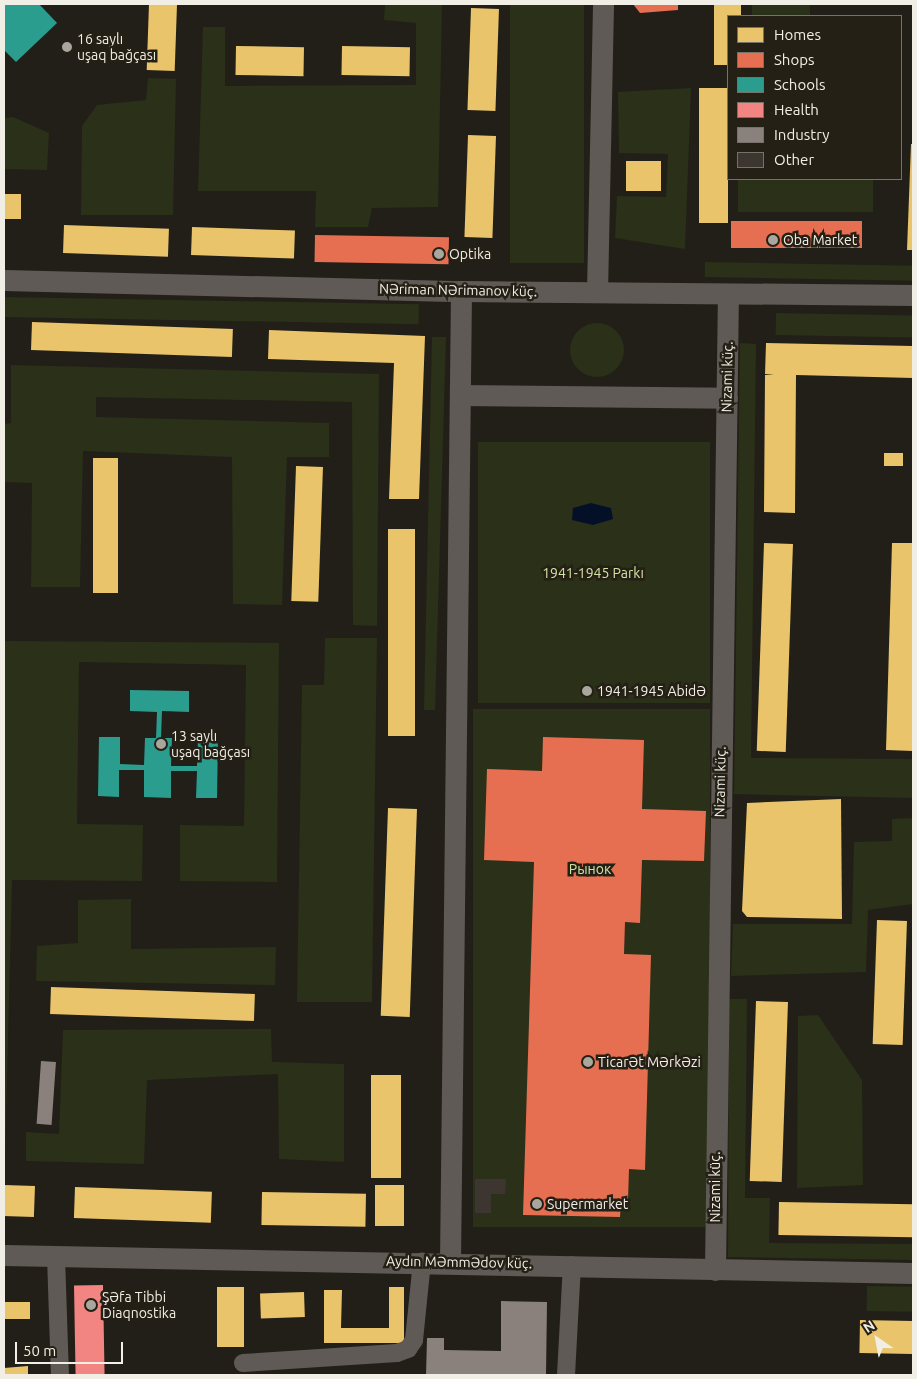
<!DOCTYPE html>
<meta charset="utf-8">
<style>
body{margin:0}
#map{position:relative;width:917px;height:1379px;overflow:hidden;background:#221f18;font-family:Ubuntu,sans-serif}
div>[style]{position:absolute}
.green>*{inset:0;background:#2b3018;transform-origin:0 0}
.round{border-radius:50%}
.water>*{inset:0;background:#041027}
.homes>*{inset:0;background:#e9c46a;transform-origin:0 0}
.shops>*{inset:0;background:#e76f51;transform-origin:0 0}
.schools>*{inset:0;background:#2a9d8f}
.health>*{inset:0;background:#f28482;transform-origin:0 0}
.industry>*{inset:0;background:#8a817c;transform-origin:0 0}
.building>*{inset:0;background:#3d3530}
.minor>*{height:18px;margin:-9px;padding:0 9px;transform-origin:9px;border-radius:9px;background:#605a56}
.tertiary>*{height:21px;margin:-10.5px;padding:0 10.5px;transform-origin:10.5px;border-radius:10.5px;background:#605a56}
.dots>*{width:14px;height:14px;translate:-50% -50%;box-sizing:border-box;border:2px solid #252015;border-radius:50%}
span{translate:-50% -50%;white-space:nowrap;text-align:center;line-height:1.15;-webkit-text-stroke:5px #252015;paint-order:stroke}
.poi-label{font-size:14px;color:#f1eee6}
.left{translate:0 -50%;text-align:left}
.street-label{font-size:14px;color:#f1eee6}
.park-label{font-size:14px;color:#d2e5a4}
.frame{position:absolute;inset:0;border:5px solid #f1eee6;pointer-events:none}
.legend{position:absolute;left:727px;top:15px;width:175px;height:165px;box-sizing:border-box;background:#252015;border:1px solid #777269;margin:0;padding:6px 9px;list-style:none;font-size:15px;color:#f1eee6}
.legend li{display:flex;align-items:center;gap:10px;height:25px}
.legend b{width:25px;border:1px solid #777269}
.north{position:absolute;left:852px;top:1314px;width:50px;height:50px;-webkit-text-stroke:4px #252015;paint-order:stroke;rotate:327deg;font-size:14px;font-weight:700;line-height:20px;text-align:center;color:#f1eee6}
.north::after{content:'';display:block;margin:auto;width:18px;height:22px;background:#f1eee6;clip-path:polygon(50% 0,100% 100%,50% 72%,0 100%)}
.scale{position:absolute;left:15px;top:1342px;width:108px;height:22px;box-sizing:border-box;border:2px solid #f1eee6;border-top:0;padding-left:6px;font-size:15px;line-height:18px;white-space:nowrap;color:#f1eee6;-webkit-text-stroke:4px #252015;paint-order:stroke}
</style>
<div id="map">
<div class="green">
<i style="clip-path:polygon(385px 4px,442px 4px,438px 207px,372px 208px,368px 227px,315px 227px,316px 191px,198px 191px,203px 27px,225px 27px,225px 86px,416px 85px,416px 23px,384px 20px)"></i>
<i style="left:510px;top:4px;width:74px;height:259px"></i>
<i style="left:752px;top:4px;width:58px;height:12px"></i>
<i style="clip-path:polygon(148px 78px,176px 79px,173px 215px,81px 215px,82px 126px,97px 105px,146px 100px)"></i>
<i style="clip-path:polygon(691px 88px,685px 249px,615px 238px,617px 196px,666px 197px,668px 154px,619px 153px,618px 92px)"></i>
<i style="clip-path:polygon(13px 117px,49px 133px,47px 170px,4px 169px,4px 118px)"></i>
<i style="left:738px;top:179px;width:135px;height:33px"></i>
<i style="left:705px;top:262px;width:208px;height:15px;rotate:1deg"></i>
<i style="left:4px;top:297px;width:415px;height:20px;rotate:1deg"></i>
<i style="left:776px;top:313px;width:137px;height:22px;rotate:1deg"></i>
<i class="round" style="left:570px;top:323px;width:54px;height:54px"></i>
<i style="clip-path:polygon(432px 337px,446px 337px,435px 710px,424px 710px)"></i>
<i style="clip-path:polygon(740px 343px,756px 344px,751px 758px,913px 759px,913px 798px,734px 794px)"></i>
<i style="clip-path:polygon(11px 365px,379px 374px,377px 626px,353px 625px,352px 402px,96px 397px,96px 417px,329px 423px,329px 457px,287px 457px,282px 605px,233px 604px,232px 457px,83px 451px,80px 587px,31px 587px,32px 483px,4px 482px,4px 424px,11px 423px)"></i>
<i style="left:478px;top:442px;width:232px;height:261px"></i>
<i style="clip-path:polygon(325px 638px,377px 638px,372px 1002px,297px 1002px,302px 685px,324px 685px)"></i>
<i style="clip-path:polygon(4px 641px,279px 643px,277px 882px,180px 881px,180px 825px,244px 826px,246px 665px,79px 662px,77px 824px,143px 825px,142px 881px,12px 880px,5px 1161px)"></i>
<i style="left:473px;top:709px;width:237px;height:518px"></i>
<i style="clip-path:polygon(913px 818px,913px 904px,868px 910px,866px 972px,731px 976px,733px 924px,852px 924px,854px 842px,892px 841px,892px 819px)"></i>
<i style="clip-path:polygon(131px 899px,131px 949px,276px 947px,275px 985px,36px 981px,37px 946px,78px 943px,78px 900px)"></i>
<i style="clip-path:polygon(729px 999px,747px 999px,745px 1198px,770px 1198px,769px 1243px,913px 1244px,913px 1260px,728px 1257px)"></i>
<i style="clip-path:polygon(818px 1015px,862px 1080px,863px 1185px,797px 1188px,798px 1016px)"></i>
<i style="clip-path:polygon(271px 1029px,272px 1062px,344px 1064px,344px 1162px,279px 1159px,278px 1074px,147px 1080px,144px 1164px,26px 1161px,26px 1132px,59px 1134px,63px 1030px)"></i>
<i style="left:867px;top:1286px;width:46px;height:25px;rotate:1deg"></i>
</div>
<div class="water">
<i style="clip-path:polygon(591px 503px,611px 508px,613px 519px,593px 525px,572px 520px,573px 508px)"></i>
</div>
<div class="homes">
<i style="left:149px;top:4px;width:28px;height:66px;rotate:2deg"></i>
<i style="clip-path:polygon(714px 4px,741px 4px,741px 16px,728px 16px,728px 65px,714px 65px)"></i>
<i style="left:471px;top:8px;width:28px;height:102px;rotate:2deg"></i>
<i style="left:236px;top:46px;width:68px;height:29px;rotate:1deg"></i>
<i style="left:342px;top:46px;width:68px;height:29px;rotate:1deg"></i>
<i style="left:699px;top:88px;width:29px;height:135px"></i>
<i style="left:468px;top:135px;width:28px;height:102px;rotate:2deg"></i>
<i style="clip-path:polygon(911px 144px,913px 144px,913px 250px,907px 250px)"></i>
<i style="left:626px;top:161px;width:35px;height:30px"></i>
<i style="left:4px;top:194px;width:17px;height:25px"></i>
<i style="left:64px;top:225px;width:105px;height:28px;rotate:2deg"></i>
<i style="left:192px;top:227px;width:103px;height:28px;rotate:2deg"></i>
<i style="left:32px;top:322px;width:201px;height:28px;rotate:2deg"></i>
<i style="clip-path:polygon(269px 330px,425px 336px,419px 499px,389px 499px,394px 363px,268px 359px)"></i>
<i style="clip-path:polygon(766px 343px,913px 346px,913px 378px,796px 375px,795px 513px,764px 512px,765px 375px,774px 375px,765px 374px)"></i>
<i style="left:884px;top:453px;width:19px;height:13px"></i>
<i style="left:93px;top:458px;width:25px;height:135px"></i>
<i style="left:296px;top:466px;width:27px;height:135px;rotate:2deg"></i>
<i style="left:388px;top:529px;width:27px;height:207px"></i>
<i style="left:764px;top:543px;width:29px;height:208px;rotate:2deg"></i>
<i style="clip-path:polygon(892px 543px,913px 543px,913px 751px,886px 750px)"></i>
<i style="clip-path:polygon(841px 799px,842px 919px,747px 917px,742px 911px,747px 803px)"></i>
<i style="left:388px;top:808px;width:29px;height:208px;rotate:2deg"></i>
<i style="left:877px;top:920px;width:30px;height:124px;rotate:2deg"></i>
<i style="left:51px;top:987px;width:204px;height:27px;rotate:2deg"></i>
<i style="left:756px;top:1001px;width:32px;height:180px;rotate:2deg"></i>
<i style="left:371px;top:1075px;width:30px;height:103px"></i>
<i style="left:4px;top:1185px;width:31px;height:31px;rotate:2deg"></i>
<i style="left:404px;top:1185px;width:41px;height:29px;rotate:90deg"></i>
<i style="left:75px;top:1187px;width:137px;height:31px;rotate:2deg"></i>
<i style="left:262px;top:1192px;width:104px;height:33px;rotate:1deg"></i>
<i style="left:779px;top:1202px;width:134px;height:33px;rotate:1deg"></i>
<i style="left:217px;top:1287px;width:27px;height:60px"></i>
<i style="clip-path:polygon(389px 1287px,404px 1287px,404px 1343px,324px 1343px,324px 1290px,342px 1290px,341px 1328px,389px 1328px)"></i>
<i style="left:304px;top:1292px;width:25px;height:44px;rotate:88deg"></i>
<i style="left:5px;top:1302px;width:25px;height:17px"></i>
<i style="left:860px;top:1320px;width:53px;height:33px;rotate:1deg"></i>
<i style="clip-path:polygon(28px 1366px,28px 1375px,4px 1375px,4px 1368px)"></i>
</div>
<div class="shops">
<i style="clip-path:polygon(633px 4px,678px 4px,678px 10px,640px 13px)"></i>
<i style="left:731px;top:221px;width:131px;height:27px"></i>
<i style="left:315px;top:235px;width:134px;height:27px;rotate:1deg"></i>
<i style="clip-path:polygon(543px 737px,644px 740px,642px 809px,706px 811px,704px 861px,642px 860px,640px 923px,625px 922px,624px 954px,651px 955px,645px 1170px,629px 1169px,628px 1201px,621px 1201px,620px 1217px,523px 1215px,534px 862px,484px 860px,487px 769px,542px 771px)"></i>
</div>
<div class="schools">
<i style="clip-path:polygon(4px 4px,39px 4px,57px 23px,16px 62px,4px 50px)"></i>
<i style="clip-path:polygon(130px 690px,189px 691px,189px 712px,162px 711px,161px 738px,172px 738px,171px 766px,197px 766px,198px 739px,218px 739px,217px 798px,196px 798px,197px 771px,171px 771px,171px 798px,144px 797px,144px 770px,119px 770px,119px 797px,98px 796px,99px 737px,120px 737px,120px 764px,144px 765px,145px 738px,156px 738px,157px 712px,130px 711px)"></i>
</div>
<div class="health">
<i style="left:103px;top:1285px;width:90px;height:29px;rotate:89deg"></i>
</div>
<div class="industry">
<i style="left:41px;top:1061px;width:15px;height:63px;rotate:4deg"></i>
<i style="clip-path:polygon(501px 1301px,547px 1302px,546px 1375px,426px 1375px,427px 1338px,444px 1338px,444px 1350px,501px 1351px)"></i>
</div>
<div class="building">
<i style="clip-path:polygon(475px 1179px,506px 1179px,505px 1194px,491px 1194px,491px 1213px,475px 1213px)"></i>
</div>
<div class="minor">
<i style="left:56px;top:1256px;width:119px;rotate:88.1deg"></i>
<i style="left:243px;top:1363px;width:154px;rotate:-3.7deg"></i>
<i style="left:397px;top:1353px;width:12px;rotate:-20deg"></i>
<i style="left:408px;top:1349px;width:11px;rotate:-56deg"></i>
<i style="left:414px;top:1340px;width:79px;rotate:-84.2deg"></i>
<i style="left:566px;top:1375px;width:110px;rotate:-86.9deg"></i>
</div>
<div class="tertiary">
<i style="left:4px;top:280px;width:457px;rotate:1.4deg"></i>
<i style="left:461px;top:291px;width:452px;rotate:0.5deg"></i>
<i style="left:597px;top:292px;width:288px;rotate:-88.8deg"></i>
<i style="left:460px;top:395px;width:267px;rotate:0.6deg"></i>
<i style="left:4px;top:1255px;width:909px;rotate:1.13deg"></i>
<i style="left:450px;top:1262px;width:971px;rotate:-89.35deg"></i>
<i style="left:715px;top:1270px;width:976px;rotate:-89.24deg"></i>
</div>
<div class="dots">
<i style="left:67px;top:47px;background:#a9a69e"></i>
<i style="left:773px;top:240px;background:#a9a69e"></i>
<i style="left:439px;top:254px;background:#a9a69e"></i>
<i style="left:587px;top:691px;background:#a9a69e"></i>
<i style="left:161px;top:744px;background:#a9a69e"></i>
<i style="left:588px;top:1062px;background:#a9a69e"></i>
<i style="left:537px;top:1204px;background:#a9a69e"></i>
<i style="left:91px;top:1305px;background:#a9a69e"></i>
</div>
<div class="poi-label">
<span class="left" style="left:77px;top:47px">16 saylı<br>uşaq bağçası</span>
<span class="left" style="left:783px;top:240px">Oba Market</span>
<span class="left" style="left:449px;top:254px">Optika</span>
<span class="left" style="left:597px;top:691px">1941-1945 Abidə</span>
<span class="left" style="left:171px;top:744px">13 saylı<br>uşaq bağçası</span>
<span class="left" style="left:598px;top:1062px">Ticarət Mərkəzi</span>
<span class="left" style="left:547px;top:1204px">Supermarket</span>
<span class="left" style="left:102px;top:1305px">Şəfa Tibbi<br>Diaqnostika</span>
</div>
<div class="street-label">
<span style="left:458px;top:290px;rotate:1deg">Nəriman Nərimanov küç.</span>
<span style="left:727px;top:377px;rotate:-89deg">Nizami küç.</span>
<span style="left:720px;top:782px;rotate:-89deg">Nizami küç.</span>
<span style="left:715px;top:1187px;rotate:-90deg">Nizami küç.</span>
<span style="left:459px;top:1262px;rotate:1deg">Aydın Məmmədov küç.</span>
</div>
<div class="park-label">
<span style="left:593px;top:573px">1941-1945 Parkı</span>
<span style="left:590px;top:869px">Рынок</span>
</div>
<div class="frame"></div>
<ul class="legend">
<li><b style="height:14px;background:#e9c46a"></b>Homes</li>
<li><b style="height:14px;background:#e76f51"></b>Shops</li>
<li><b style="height:14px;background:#2a9d8f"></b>Schools</li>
<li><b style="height:14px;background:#f28482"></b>Health</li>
<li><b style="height:14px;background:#8a817c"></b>Industry</li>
<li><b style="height:14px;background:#3d3530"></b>Other</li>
</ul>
<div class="north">N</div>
<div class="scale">50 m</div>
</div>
